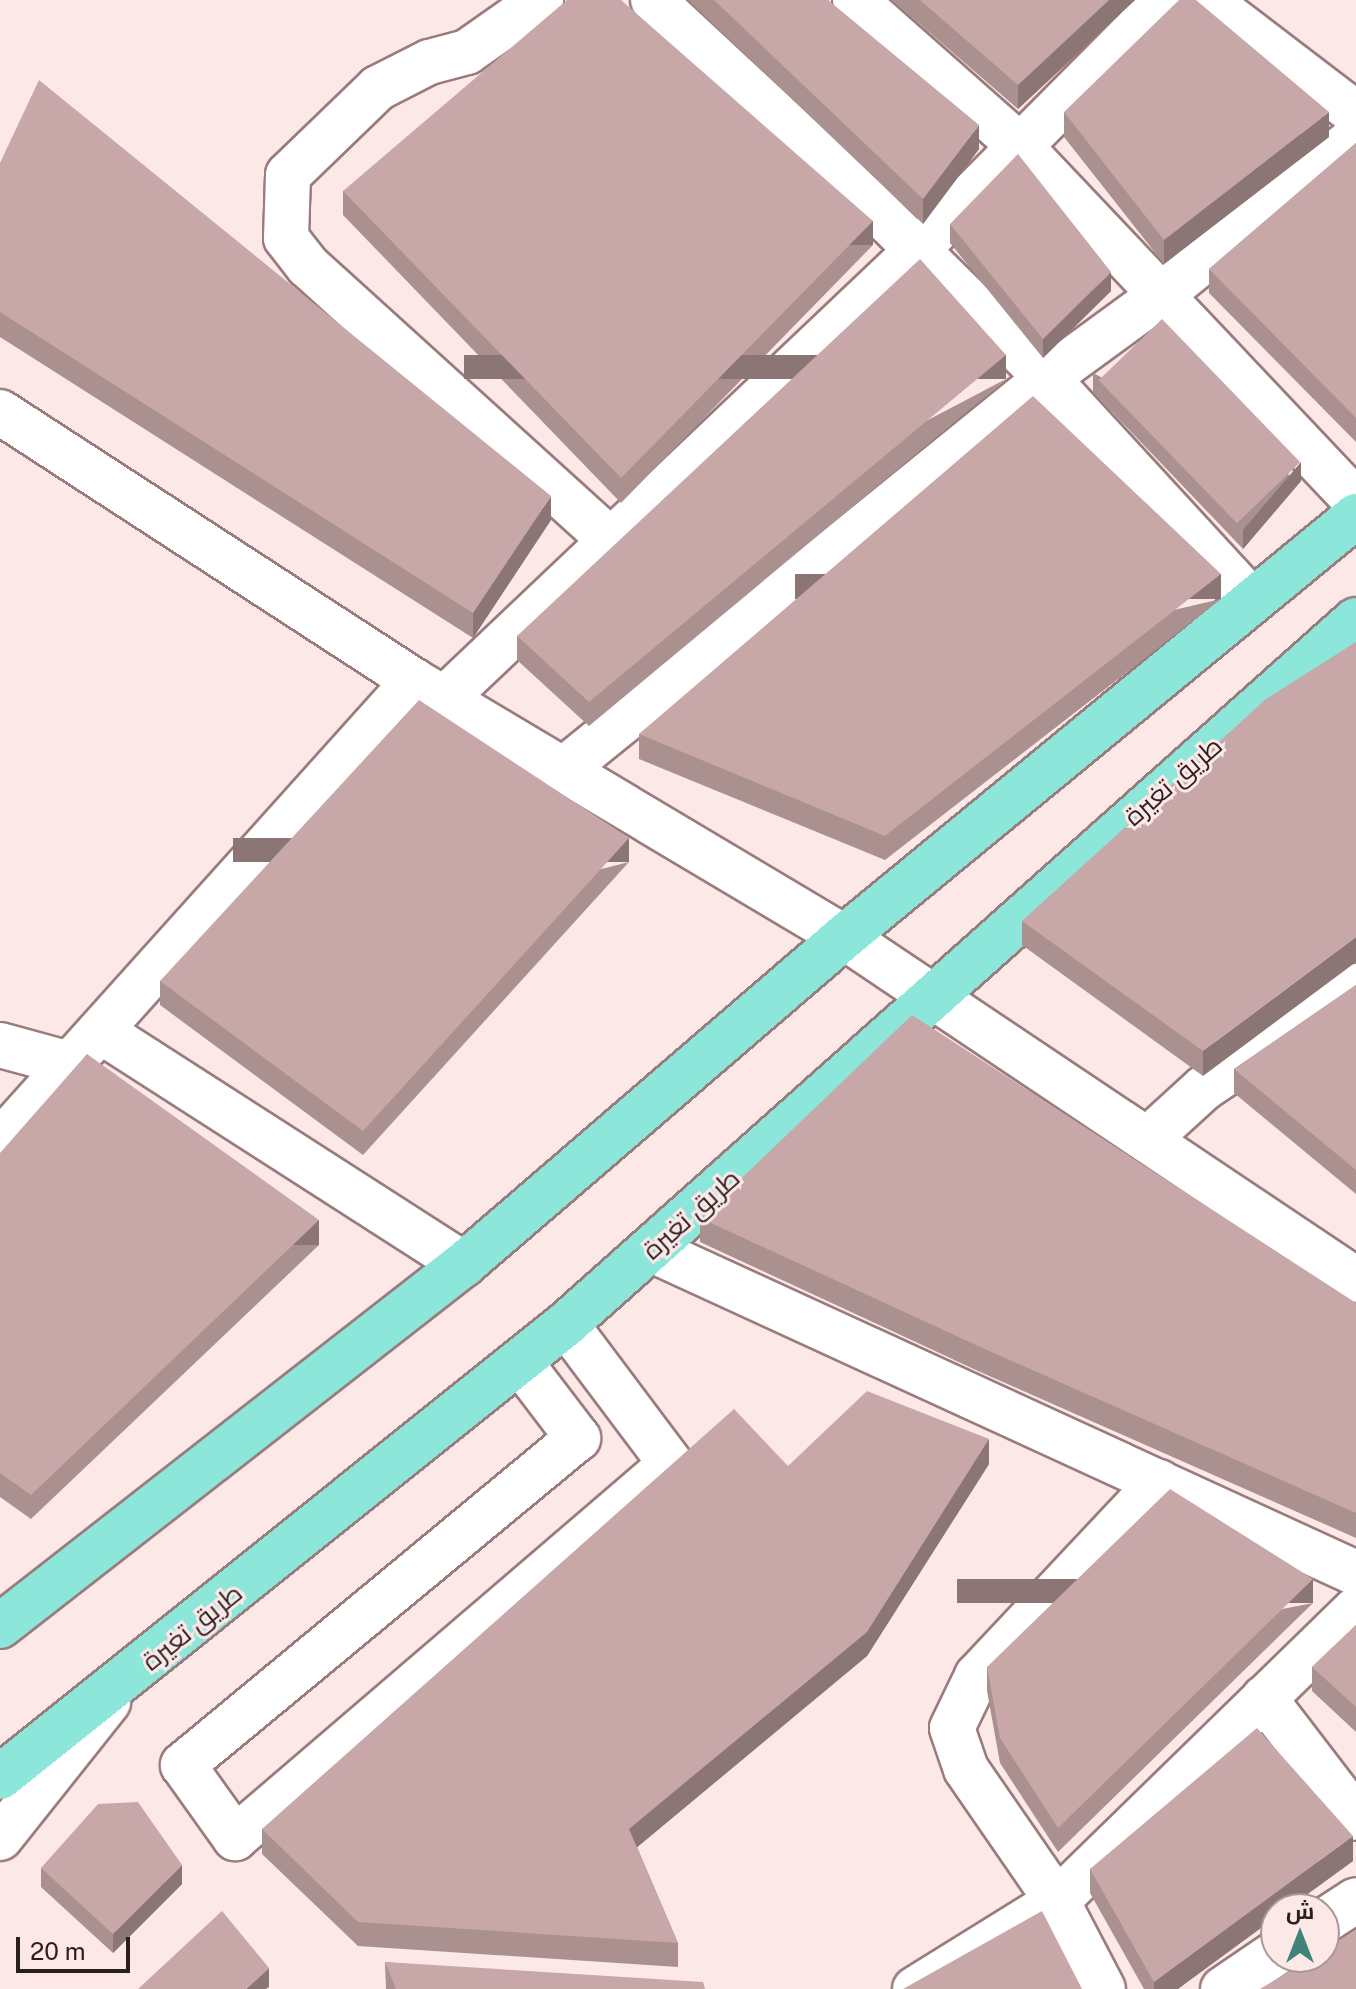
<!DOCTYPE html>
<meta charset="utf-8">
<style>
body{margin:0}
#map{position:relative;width:1356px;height:1989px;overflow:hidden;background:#fde8e8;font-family:"Public Sans",Cairo,sans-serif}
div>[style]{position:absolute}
.roads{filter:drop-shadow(2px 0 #9a7c7d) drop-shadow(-2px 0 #9a7c7d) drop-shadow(0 2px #9a7c7d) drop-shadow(0 -2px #9a7c7d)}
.minor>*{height:44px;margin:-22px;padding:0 22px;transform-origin:22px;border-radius:22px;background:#fff}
.major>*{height:44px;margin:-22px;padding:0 22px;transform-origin:22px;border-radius:22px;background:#8ce6da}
.wall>*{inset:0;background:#ab9090}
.shaded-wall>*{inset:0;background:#8b7575;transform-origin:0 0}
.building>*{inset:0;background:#c7a7a7;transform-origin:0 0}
span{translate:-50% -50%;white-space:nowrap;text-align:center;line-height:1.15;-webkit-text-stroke:6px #fde8e8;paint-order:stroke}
.street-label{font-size:26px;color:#2a1e1f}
.north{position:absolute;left:1260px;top:1893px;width:80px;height:80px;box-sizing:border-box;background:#fde8e8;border:2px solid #a99798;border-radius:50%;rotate:0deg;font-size:22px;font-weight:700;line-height:32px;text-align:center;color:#2a1e1f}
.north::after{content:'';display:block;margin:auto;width:28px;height:36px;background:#3f8379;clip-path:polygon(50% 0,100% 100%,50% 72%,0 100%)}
.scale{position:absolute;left:16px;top:1937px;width:114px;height:36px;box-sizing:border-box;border:4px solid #2a1e1f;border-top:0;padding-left:10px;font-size:24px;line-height:28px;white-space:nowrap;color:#2a1e1f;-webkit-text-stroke:6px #fde8e8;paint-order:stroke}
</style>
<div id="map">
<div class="roads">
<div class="minor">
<i style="left:541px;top:0;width:90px;rotate:144.9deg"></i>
<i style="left:467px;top:52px;width:39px;rotate:165deg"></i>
<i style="left:429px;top:62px;width:57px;rotate:153deg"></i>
<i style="left:378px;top:88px;width:125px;rotate:136deg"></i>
<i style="left:288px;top:175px;width:63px;rotate:91.8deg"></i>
<i style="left:286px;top:238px;width:36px;rotate:52deg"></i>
<i style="left:308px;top:266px;width:412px;rotate:42.2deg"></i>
<i style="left:653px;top:0;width:253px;rotate:42.9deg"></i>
<i style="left:838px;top:172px;width:293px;rotate:44.6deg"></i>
<i style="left:1047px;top:378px;width:300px;rotate:47.4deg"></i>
<i style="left:855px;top:0;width:220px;rotate:41.5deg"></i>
<i style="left:1020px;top:146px;width:489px;rotate:46.6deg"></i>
<i style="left:1207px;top:0;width:188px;rotate:37.4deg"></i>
<i style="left:0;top:412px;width:494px;rotate:33deg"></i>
<i style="left:414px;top:681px;width:500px;rotate:30.77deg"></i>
<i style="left:844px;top:937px;width:616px;rotate:33.82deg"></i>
<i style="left:445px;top:698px;width:649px;rotate:-43.5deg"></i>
<i style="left:916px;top:251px;width:354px;rotate:-45.2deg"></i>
<i style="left:563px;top:770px;width:623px;rotate:-39deg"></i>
<i style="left:1047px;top:378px;width:141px;rotate:-36.1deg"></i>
<i style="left:1161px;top:295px;width:251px;rotate:-39deg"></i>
<i style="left:102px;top:1032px;width:430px;rotate:32.7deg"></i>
<i style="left:0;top:1045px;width:73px;rotate:15.2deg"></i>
<i style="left:1147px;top:1140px;width:77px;rotate:-42.4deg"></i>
<i style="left:1204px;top:1088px;width:183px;rotate:-33.9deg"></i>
<i style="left:0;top:1142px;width:620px;rotate:-48.07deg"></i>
<i style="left:652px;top:1250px;width:775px;rotate:24.65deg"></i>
<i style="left:520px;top:1362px;width:96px;rotate:52.7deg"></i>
<i style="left:578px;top:1438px;width:513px;rotate:140.38deg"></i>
<i style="left:183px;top:1765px;width:90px;rotate:54.5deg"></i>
<i style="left:235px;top:1838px;width:574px;rotate:-40.62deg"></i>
<i style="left:671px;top:1464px;width:175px;rotate:-126.9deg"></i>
<i style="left:1264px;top:1698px;width:151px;rotate:52.5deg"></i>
<i style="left:0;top:1838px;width:174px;rotate:-51.5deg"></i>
<i style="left:1324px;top:1921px;width:38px;rotate:-33deg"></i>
<i style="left:915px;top:1989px;width:167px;rotate:-31.8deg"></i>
<i style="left:1057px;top:1901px;width:418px;rotate:-44.3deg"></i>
<i style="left:1103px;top:1989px;width:99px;rotate:-117.6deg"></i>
<i style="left:1057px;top:1901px;width:160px;rotate:-124.6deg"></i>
<i style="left:966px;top:1769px;width:43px;rotate:-108.9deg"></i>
<i style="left:952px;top:1728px;width:58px;rotate:-64.3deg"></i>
<i style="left:977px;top:1676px;width:266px;rotate:-46.8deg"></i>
<i style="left:1223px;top:1989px;width:64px;rotate:-34.2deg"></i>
</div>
<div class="major">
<i style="left:0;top:1626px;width:589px;rotate:-37.96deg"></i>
<i style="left:464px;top:1264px;width:501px;rotate:-40.71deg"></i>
<i style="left:844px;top:937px;width:663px;rotate:-39.43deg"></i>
<i style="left:0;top:1777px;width:725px;rotate:-38.67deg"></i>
<i style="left:566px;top:1324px;width:1058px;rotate:-41.71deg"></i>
</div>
</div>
<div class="wall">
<i style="clip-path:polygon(688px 0,828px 0,979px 149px,923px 224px)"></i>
<i style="clip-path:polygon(892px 0,1135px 0,1018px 109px)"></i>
<i style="clip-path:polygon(1064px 112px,1329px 137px,1164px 264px,1064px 137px)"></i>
<i style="clip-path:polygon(1356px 143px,1356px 442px,1209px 293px,1209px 269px)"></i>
<i style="clip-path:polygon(0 163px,551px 520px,473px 638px,0 337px)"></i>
<i style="clip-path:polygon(343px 191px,873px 245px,621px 503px,343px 215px)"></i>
<i style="clip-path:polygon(950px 224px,1111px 291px,1043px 358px,950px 243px)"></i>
<i style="clip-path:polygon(1093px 373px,1301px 481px,1243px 549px,1093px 392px)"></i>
<i style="clip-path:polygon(1006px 379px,589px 726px,517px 660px,517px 636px)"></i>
<i style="clip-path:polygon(1221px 599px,885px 860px,639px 759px,639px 734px)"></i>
<i style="clip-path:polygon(1356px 642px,1203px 1076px,1022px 945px,1022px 921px)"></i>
<i style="clip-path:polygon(629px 862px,363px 1155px,160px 1005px,160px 981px)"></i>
<i style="clip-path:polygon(1356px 985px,1356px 1194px,1234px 1093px,1234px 1069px)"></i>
<i style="clip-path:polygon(0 1153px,319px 1245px,31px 1519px,0 1497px)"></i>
<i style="clip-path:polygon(700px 1218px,1356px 1303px,1356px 1538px,978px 1371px,700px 1242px)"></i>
<i style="clip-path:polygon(989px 1464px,867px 1656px,637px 1847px,678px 1943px,678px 1967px,358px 1946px,262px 1854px,262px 1829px,788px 1466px)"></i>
<i style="clip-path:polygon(1313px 1603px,1058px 1852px,1000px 1763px,987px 1691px,987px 1667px)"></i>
<i style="clip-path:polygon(1356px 1625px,1356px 1732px,1312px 1691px,1312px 1667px)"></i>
<i style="clip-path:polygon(1353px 1861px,1287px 1909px,1276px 1909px,1178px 1989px,1144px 1989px,1090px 1893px,1090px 1869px)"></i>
<i style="clip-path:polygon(41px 1868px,182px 1884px,113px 1953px,41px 1887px)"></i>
<i style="clip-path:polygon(385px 1962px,705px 1989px,386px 1989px)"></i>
</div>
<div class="shaded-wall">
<i style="clip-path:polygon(1109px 0,1135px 0,1018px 109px,1018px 85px)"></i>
<i style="clip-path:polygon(1329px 112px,1329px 137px,1164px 264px,1164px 240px)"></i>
<i style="clip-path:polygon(979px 125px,979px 149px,923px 224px,923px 199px)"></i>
<i style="left:873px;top:221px;width:24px;height:360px;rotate:90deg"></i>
<i style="clip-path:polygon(1111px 272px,1111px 291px,1043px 358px,1043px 339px)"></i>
<i style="left:1006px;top:355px;width:24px;height:542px;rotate:90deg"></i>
<i style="clip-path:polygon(1301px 462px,1301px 481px,1243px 549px,1243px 530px)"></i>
<i style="clip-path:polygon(551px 496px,551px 520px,473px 638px,473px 613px)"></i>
<i style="left:1221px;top:574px;width:25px;height:426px;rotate:90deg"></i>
<i style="left:629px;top:838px;width:24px;height:396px;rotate:90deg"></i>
<i style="clip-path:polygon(1356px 937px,1356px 962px,1203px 1076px,1203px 1051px)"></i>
<i style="left:319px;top:1220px;width:25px;height:398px;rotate:90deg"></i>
<i style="clip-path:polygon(989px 1439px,989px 1464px,867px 1656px,629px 1854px,629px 1829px)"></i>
<i style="left:1313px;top:1579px;width:24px;height:356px;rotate:90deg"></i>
<i style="clip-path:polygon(1353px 1836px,1353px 1861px,1287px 1909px,1276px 1909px,1276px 1917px,1178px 1989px,1154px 1989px,1154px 1982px)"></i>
<i style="clip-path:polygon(182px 1865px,182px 1884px,113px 1953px,113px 1934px)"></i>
<i style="clip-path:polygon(269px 1968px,269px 1987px,266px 1989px,246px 1989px)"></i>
</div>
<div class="building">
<i style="clip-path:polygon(567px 0,621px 0,873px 221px,621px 478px,343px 191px)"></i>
<i style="clip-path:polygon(714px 0,828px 0,979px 125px,923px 199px)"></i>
<i style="clip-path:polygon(920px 0,1109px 0,1018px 85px)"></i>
<i style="clip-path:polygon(1179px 0,1196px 0,1329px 112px,1164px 240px,1064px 112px)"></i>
<i style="clip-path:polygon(39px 80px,551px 496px,473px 613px,0 312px,0 163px)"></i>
<i style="clip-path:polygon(1356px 143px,1356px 418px,1209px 269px)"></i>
<i style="clip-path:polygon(1018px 154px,1111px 272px,1043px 339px,950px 224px)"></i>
<i style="clip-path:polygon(920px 259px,1006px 355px,589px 702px,517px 636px)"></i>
<i style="left:1162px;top:319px;width:199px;height:88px;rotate:46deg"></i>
<i style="clip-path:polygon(1033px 396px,1221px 574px,885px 836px,639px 734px)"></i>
<i style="clip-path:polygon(1356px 642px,1356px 937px,1203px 1051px,1022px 921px,1266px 699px)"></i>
<i style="clip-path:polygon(419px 700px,629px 838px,363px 1131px,160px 981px)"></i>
<i style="clip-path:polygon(1356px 985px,1356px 1170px,1234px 1069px)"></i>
<i style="clip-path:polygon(912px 1015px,1356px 1303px,1356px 1513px,978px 1346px,700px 1218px)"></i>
<i style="clip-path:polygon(87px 1054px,319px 1220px,31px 1495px,0 1473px,0 1153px)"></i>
<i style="clip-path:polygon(867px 1391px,989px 1439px,867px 1632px,629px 1829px,678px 1943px,358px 1922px,262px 1829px,734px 1409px,788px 1466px)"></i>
<i style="clip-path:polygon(1170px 1489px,1313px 1579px,1058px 1828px,1000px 1738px,987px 1667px)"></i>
<i style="clip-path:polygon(1356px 1625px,1356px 1707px,1312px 1667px)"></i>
<i style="clip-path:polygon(1257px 1728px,1353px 1836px,1154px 1982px,1090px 1869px)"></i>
<i style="clip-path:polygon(138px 1802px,182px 1865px,113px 1934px,41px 1868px,98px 1804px)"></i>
<i style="clip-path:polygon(222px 1911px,269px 1968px,246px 1989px,138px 1989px)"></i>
<i style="clip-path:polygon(1042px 1911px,1082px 1989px,903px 1989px)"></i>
<i style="clip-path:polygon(1356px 1930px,1356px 1989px,1260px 1989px,1313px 1957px,1324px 1957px,1324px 1950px)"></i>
<i style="clip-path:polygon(385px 1962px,703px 1982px,705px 1989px,396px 1989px)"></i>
</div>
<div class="street-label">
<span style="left:1173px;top:781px;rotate:-41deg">طريق تغيرة</span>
<span style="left:691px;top:1214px;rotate:-42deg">طريق تغيرة</span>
<span style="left:192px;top:1627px;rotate:-39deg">طريق تغيرة</span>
</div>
<div class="north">ش</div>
<div class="scale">20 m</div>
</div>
